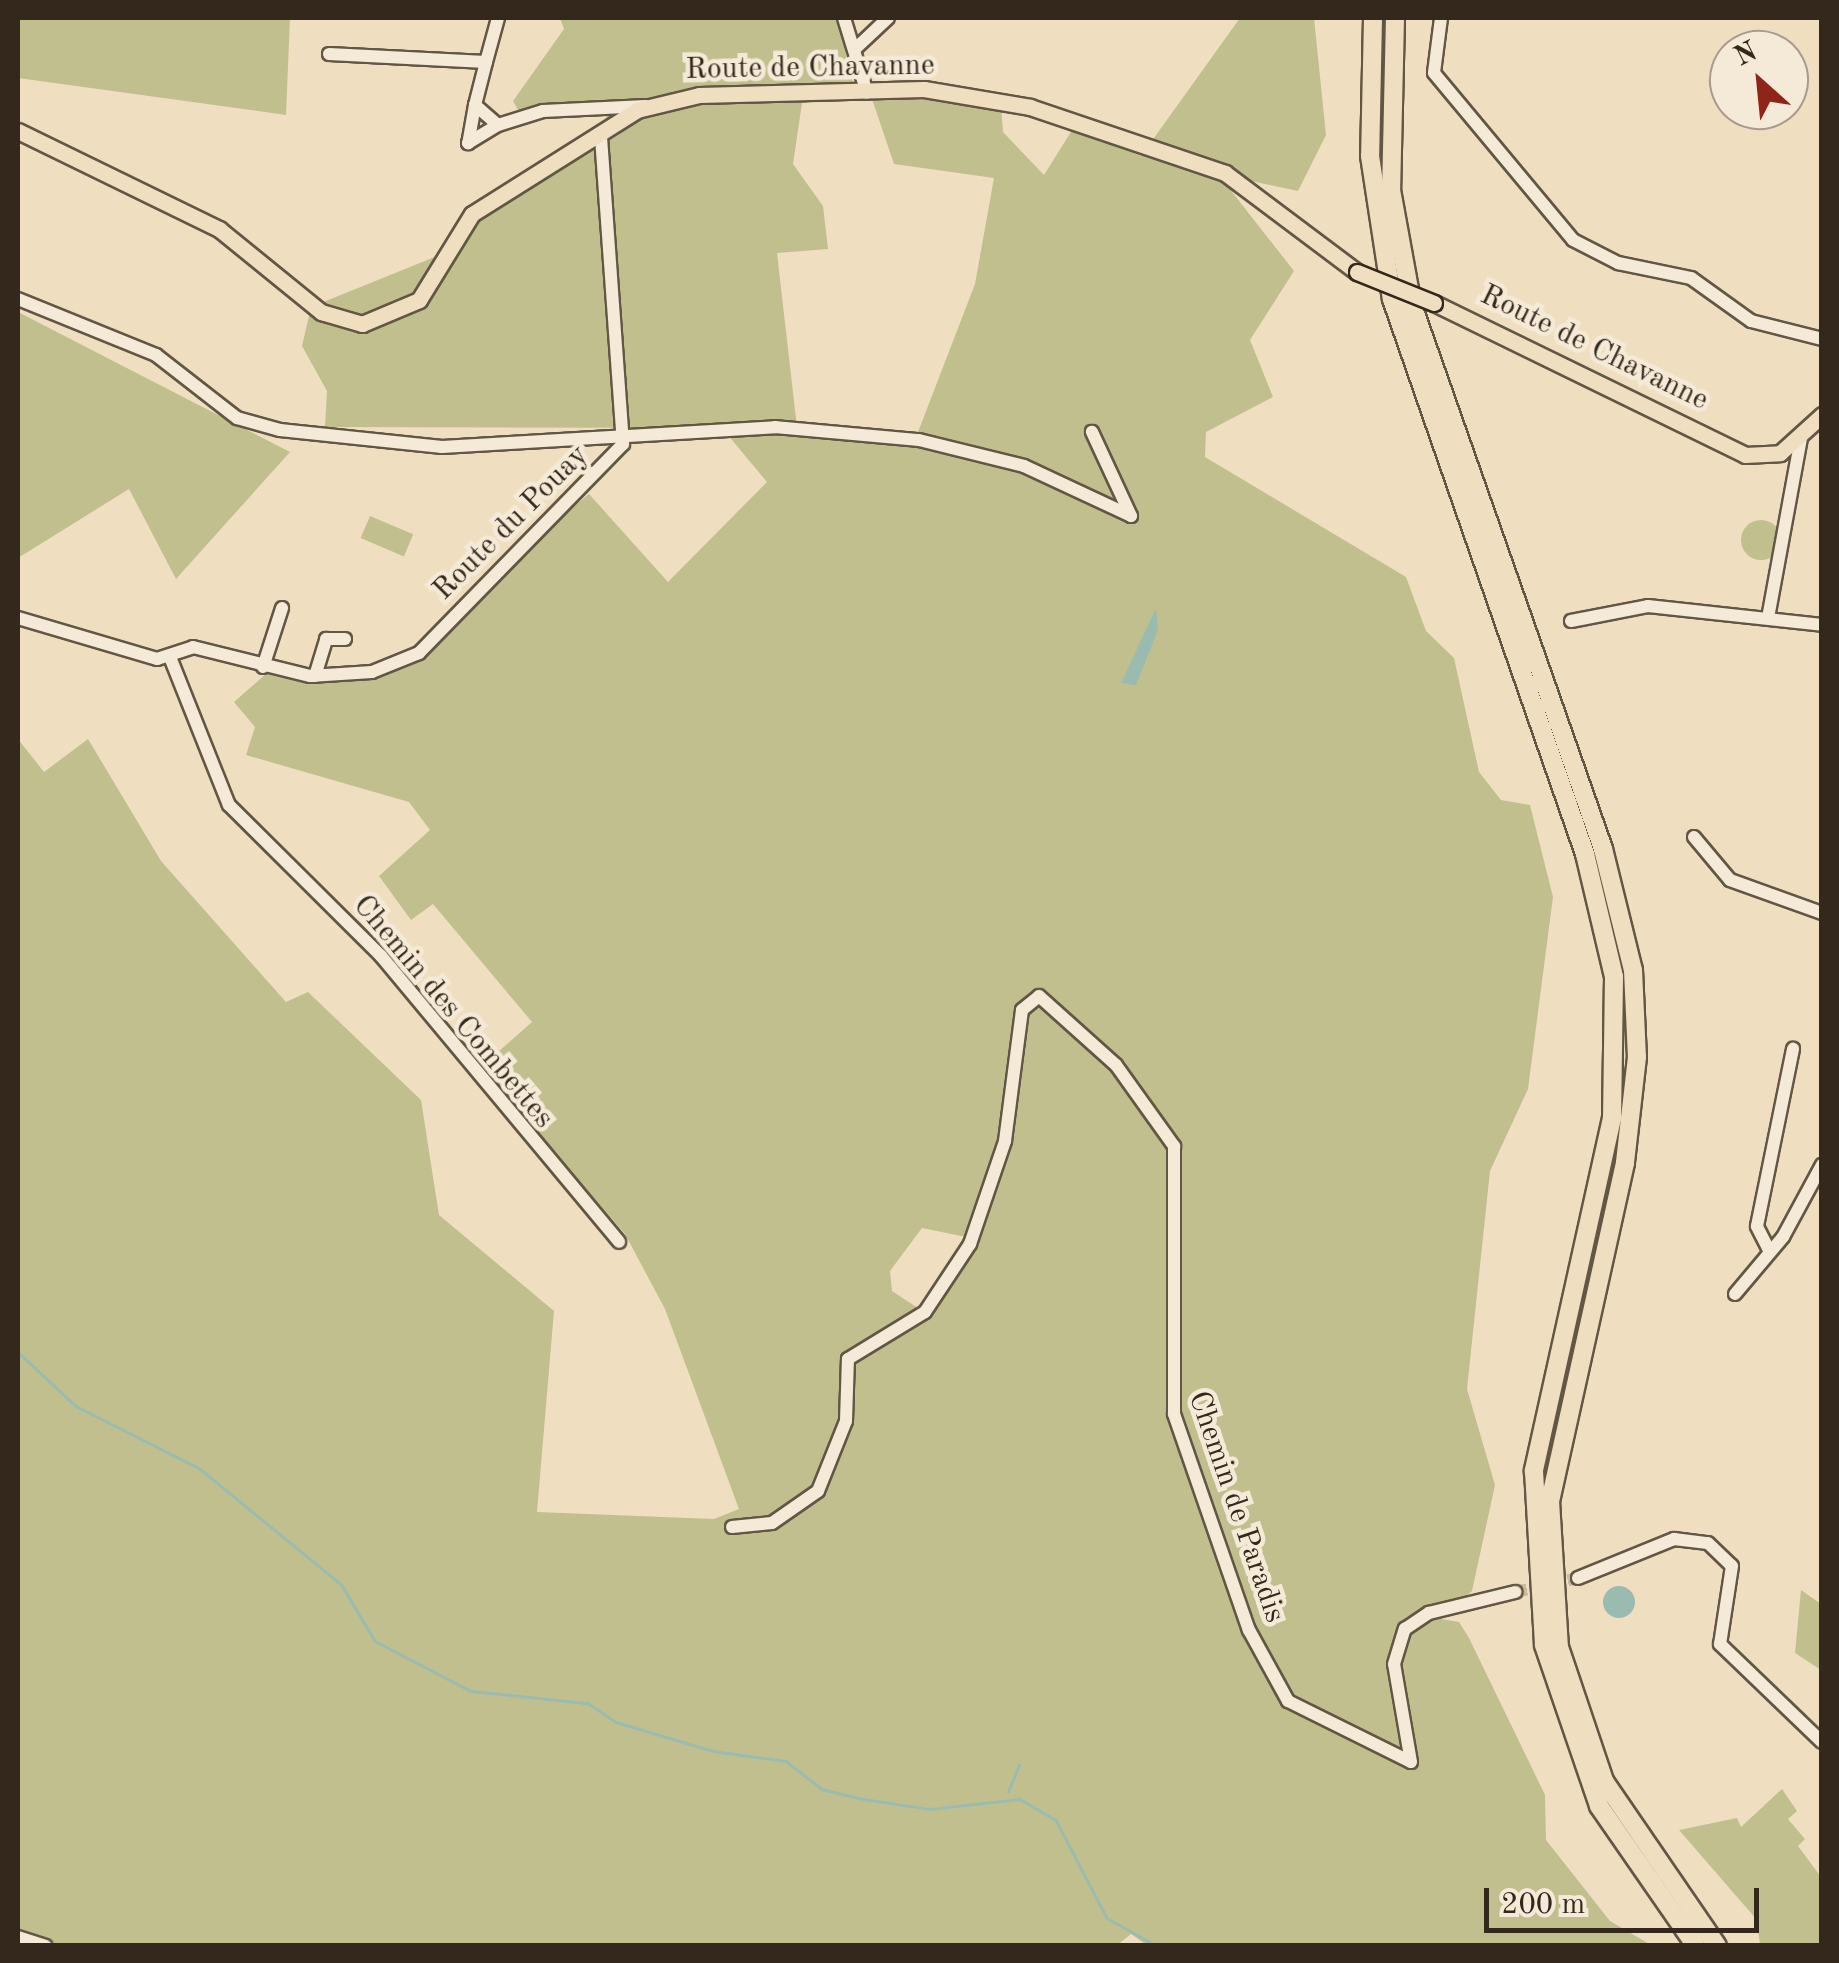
<!DOCTYPE html>
<style>
body{margin:0}
#map{position:relative;width:1839px;height:1963px;overflow:hidden;background:#f0dec1;font-family:"Old Standard TT",serif}
div>[style]{position:absolute}
.green>*{inset:0;background:#c1bf8e;transform-origin:0 0}
.round{border-radius:50%}
.water>*{inset:0;background:#9abcb0}
.stream>*{height:2.5px;margin:-1.25px;padding:0 1.25px;transform-origin:1.25px;border-radius:1.25px;background:#9abcb0}
.minor-tunnel>*{height:12px;margin-top:-6px;transform-origin:0;background:repeating-linear-gradient(90deg,#cabaa0 0 12px,transparent 0 18px)}
.roads{filter:drop-shadow(2px 0 #625644) drop-shadow(-2px 0 #625644) drop-shadow(0 2px #625644) drop-shadow(0 -2px #625644)}
.minor>*{height:12px;margin:-6px;padding:0 6px;transform-origin:6px;border-radius:6px;background:#f5ead7}
.major>*{height:15px;margin:-7.5px;padding:0 7.5px;transform-origin:7.5px;border-radius:7.5px;background:#f0dec1}
.highway>*{height:18px;margin:-9px;padding:0 9px;transform-origin:9px;border-radius:9px;background:#f0dec1}
.bridges{filter:drop-shadow(2px 0 #33281b) drop-shadow(-2px 0 #33281b) drop-shadow(0 2px #33281b) drop-shadow(0 -2px #33281b)}
.major-bridge>*{height:15px;margin:-7.5px;padding:0 7.5px;transform-origin:7.5px;border-radius:7.5px;background:#f0dec1}
span{translate:-50% -50%;white-space:nowrap;text-align:center;line-height:1.15;-webkit-text-stroke:9px #f5ead7;paint-order:stroke}
.street-label{font-size:30px;color:#33281b}
.frame{position:absolute;inset:0;border:20px solid #33281b;pointer-events:none}
.north{position:absolute;left:1709px;top:30px;width:100px;height:100px;box-sizing:border-box;background:#f5ead7;border:2px solid #a79c8c;border-radius:50%;rotate:333deg;font-size:28px;font-weight:700;line-height:40px;text-align:center;color:#33281b}
.north::after{content:'';display:block;margin:auto;width:35px;height:45px;background:#8f2418;clip-path:polygon(50% 0,100% 100%,50% 72%,0 100%)}
.scale{position:absolute;left:1484px;top:1888px;width:275px;height:45px;box-sizing:border-box;border:5px solid #33281b;border-top:0;padding-left:12px;font-size:30px;line-height:35px;white-space:nowrap;color:#33281b;-webkit-text-stroke:8px #f5ead7;paint-order:stroke}
</style>
<div id="map">
<div class="green">
<i style="clip-path:polygon(18px 18px,290px 18px,286px 115px,18px 78px)"></i>
<i style="clip-path:polygon(evenodd,560px 18px,837px 18px,857px 100px,802px 103px,793px 164px,823px 206px,828px 249px,777px 253px,798px 436px,913px 445px,975px 284px,994px 178px,894px 164px,872px 99px,925px 93px,1001px 106px,1003px 132px,1044px 175px,1074px 127px,1141px 156px,1240px 18px,1314px 18px,1326px 135px,1298px 191px,1218px 174px,1294px 271px,1250px 340px,1273px 397px,1206px 432px,1205px 457px,1406px 577px,1426px 631px,1454px 658px,1479px 772px,1501px 800px,1530px 805px,1553px 897px,1528px 1089px,1490px 1171px,1467px 1389px,1495px 1485px,1472px 1591px,1441px 1619px,1459px 1622px,1469px 1638px,1545px 1795px,1546px 1840px,1610px 1921px,1651px 1945px,1148px 1946px,1131px 1934px,1116px 1946px,18px 1945px,18px 739px,44px 772px,88px 739px,161px 861px,286px 1002px,308px 992px,421px 1100px,439px 1215px,554px 1311px,537px 1512px,714px 1519px,739px 1509px,665px 1309px,625px 1234px,481px 1067px,532px 1022px,433px 904px,411px 920px,379px 876px,430px 830px,409px 802px,246px 755px,255px 727px,234px 702px,267px 673px,307px 678px,406px 666px,496px 570px,589px 494px,668px 582px,767px 482px,722px 428px,325px 427px,327px 391px,302px 346px,311px 307px,462px 246px,471px 225px,620px 134px,602px 112px,525px 122px,513px 101px,564px 29px,560px 18px,922px 1228px,976px 1239px,927px 1314px,892px 1291px,890px 1271px,922px 1228px)"></i>
<i style="clip-path:polygon(18px 312px,290px 452px,176px 579px,129px 489px,18px 558px)"></i>
<i style="left:370px;top:516px;width:47px;height:24px;rotate:23deg"></i>
<i class="round" style="left:1741px;top:520px;width:40px;height:40px"></i>
<i style="clip-path:polygon(1801px 1590px,1821px 1604px,1821px 1670px,1795px 1653px)"></i>
<i style="clip-path:polygon(1782px 1789px,1797px 1811px,1788px 1819px,1805px 1839px,1798px 1846px,1821px 1877px,1821px 1945px,1760px 1945px,1757px 1920px,1679px 1830px,1737px 1818px,1741px 1827px)"></i>
</div>
<div class="water">
<i style="clip-path:polygon(1156px 608px,1158px 630px,1136px 685px,1121px 683px)"></i>
<i class="round" style="left:1603px;top:1586px;width:32px;height:32px"></i>
</div>
<div class="stream">
<i style="left:18px;top:1352px;width:79px;rotate:43deg"></i>
<i style="left:76px;top:1406px;width:138px;rotate:26.8deg"></i>
<i style="left:199px;top:1468px;width:185px;rotate:39.3deg"></i>
<i style="left:342px;top:1585px;width:65px;rotate:59.5deg"></i>
<i style="left:375px;top:1641px;width:108px;rotate:27.5deg"></i>
<i style="left:471px;top:1691px;width:118px;rotate:5.9deg"></i>
<i style="left:588px;top:1703px;width:34px;rotate:34deg"></i>
<i style="left:616px;top:1722px;width:101px;rotate:16.6deg"></i>
<i style="left:713px;top:1751px;width:74px;rotate:7.8deg"></i>
<i style="left:786px;top:1761px;width:46px;rotate:37.9deg"></i>
<i style="left:822px;top:1789px;width:36px;rotate:14deg"></i>
<i style="left:857px;top:1798px;width:74px;rotate:8.6deg"></i>
<i style="left:930px;top:1809px;width:91px;rotate:-6.3deg"></i>
<i style="left:1020px;top:1799px;width:42px;rotate:30.3deg"></i>
<i style="left:1056px;top:1820px;width:110px;rotate:62.5deg"></i>
<i style="left:1107px;top:1918px;width:57px;rotate:29.2deg"></i>
<i style="left:1008px;top:1792px;width:29px;rotate:-68deg"></i>
</div>
<div class="minor-tunnel">
<i style="left:1515px;top:1592px;width:65px;rotate:-12.5deg"></i>
</div>
<div class="roads">
<div class="minor">
<i style="left:844px;top:18px;width:78px;rotate:73deg"></i>
<i style="left:1441px;top:18px;width:55px;rotate:97.3deg"></i>
<i style="left:1434px;top:73px;width:217px;rotate:50.2deg"></i>
<i style="left:1573px;top:240px;width:51px;rotate:27.1deg"></i>
<i style="left:1618px;top:263px;width:75px;rotate:11.6deg"></i>
<i style="left:1691px;top:278px;width:74px;rotate:35.6deg"></i>
<i style="left:1751px;top:321px;width:73px;rotate:14.2deg"></i>
<i style="left:855px;top:49px;width:45px;rotate:-43.2deg"></i>
<i style="left:329px;top:54px;width:157px;rotate:2.9deg"></i>
<i style="left:486px;top:62px;width:44px;rotate:104.3deg"></i>
<i style="left:475px;top:105px;width:30px;rotate:41deg"></i>
<i style="left:498px;top:125px;width:47px;rotate:-17.3deg"></i>
<i style="left:543px;top:111px;width:103px;rotate:-2.8deg"></i>
<i style="left:486px;top:62px;width:46px;rotate:-74.7deg"></i>
<i style="left:475px;top:105px;width:39px;rotate:100deg"></i>
<i style="left:468px;top:143px;width:35px;rotate:-31deg"></i>
<i style="left:18px;top:299px;width:149px;rotate:22.1deg"></i>
<i style="left:156px;top:355px;width:103px;rotate:37.9deg"></i>
<i style="left:237px;top:418px;width:45px;rotate:15.6deg"></i>
<i style="left:280px;top:430px;width:163px;rotate:6deg"></i>
<i style="left:442px;top:447px;width:334px;rotate:-3.4deg"></i>
<i style="left:775px;top:427px;width:145px;rotate:5.2deg"></i>
<i style="left:919px;top:440px;width:108px;rotate:13.9deg"></i>
<i style="left:1024px;top:466px;width:118px;rotate:25deg"></i>
<i style="left:1131px;top:516px;width:93px;rotate:-114.9deg"></i>
<i style="left:18px;top:618px;width:145px;rotate:16.4deg"></i>
<i style="left:157px;top:659px;width:38px;rotate:-18deg"></i>
<i style="left:193px;top:647px;width:121px;rotate:13.9deg"></i>
<i style="left:310px;top:676px;width:62px;rotate:-3.7deg"></i>
<i style="left:372px;top:672px;width:51px;rotate:-22deg"></i>
<i style="left:419px;top:653px;width:292px;rotate:-45.7deg"></i>
<i style="left:623px;top:444px;width:311px;rotate:-94.1deg"></i>
<i style="left:1768px;top:618px;width:182px;rotate:-79.6deg"></i>
<i style="left:1571px;top:621px;width:78px;rotate:-11deg"></i>
<i style="left:1648px;top:606px;width:175px;rotate:6.2deg"></i>
<i style="left:170px;top:657px;width:159px;rotate:68.3deg"></i>
<i style="left:229px;top:805px;width:214px;rotate:44.8deg"></i>
<i style="left:381px;top:956px;width:372px;rotate:50.2deg"></i>
<i style="left:263px;top:667px;width:62px;rotate:-72.1deg"></i>
<i style="left:315px;top:676px;width:39px;rotate:-73deg"></i>
<i style="left:326px;top:639px;width:19px"></i>
<i style="left:1694px;top:837px;width:56px;rotate:50.1deg"></i>
<i style="left:1730px;top:880px;width:98px;rotate:19.7deg"></i>
<i style="left:1770px;top:1252px;width:29px;rotate:-117deg"></i>
<i style="left:1757px;top:1226px;width:181px;rotate:-78.5deg"></i>
<i style="left:1735px;top:1294px;width:75px;rotate:-49.9deg"></i>
<i style="left:1783px;top:1237px;width:82px;rotate:-61.6deg"></i>
<i style="left:732px;top:1527px;width:40px;rotate:-5.7deg"></i>
<i style="left:772px;top:1523px;width:56px;rotate:-34.8deg"></i>
<i style="left:818px;top:1491px;width:75px;rotate:-68.2deg"></i>
<i style="left:846px;top:1421px;width:62px;rotate:-88.2deg"></i>
<i style="left:848px;top:1359px;width:90px;rotate:-31.4deg"></i>
<i style="left:925px;top:1312px;width:82px;rotate:-56.5deg"></i>
<i style="left:970px;top:1244px;width:109px;rotate:-71.2deg"></i>
<i style="left:1005px;top:1141px;width:132px;rotate:-82.6deg"></i>
<i style="left:1022px;top:1010px;width:22px;rotate:-39deg"></i>
<i style="left:1039px;top:996px;width:103px;rotate:41.9deg"></i>
<i style="left:1116px;top:1065px;width:100px;rotate:54.4deg"></i>
<i style="left:1174px;top:1146px;width:268px;rotate:90deg"></i>
<i style="left:1174px;top:1414px;width:229px;rotate:70.9deg"></i>
<i style="left:1249px;top:1630px;width:81px;rotate:61.2deg"></i>
<i style="left:1288px;top:1701px;width:137px;rotate:26.4deg"></i>
<i style="left:1411px;top:1762px;width:99px;rotate:-99.8deg"></i>
<i style="left:1394px;top:1664px;width:37px;rotate:-73deg"></i>
<i style="left:1405px;top:1629px;width:29px;rotate:-34deg"></i>
<i style="left:1429px;top:1613px;width:89px;rotate:-13.7deg"></i>
<i style="left:1578px;top:1578px;width:104px;rotate:-22.1deg"></i>
<i style="left:1674px;top:1539px;width:34px;rotate:7deg"></i>
<i style="left:1708px;top:1543px;width:33px;rotate:44deg"></i>
<i style="left:1732px;top:1566px;width:79px;rotate:98.7deg"></i>
<i style="left:1720px;top:1644px;width:141px;rotate:43.9deg"></i>
<i style="left:18px;top:1937px;width:29px;rotate:18deg"></i>
</div>
<div class="major">
<i style="left:18px;top:131px;width:224px;rotate:26deg"></i>
<i style="left:219px;top:229px;width:132px;rotate:39.1deg"></i>
<i style="left:321px;top:312px;width:43px;rotate:16.3deg"></i>
<i style="left:362px;top:324px;width:62px;rotate:-22.8deg"></i>
<i style="left:419px;top:300px;width:101px;rotate:-58.4deg"></i>
<i style="left:472px;top:214px;width:195px;rotate:-32.2deg"></i>
<i style="left:637px;top:110px;width:64px;rotate:-13.6deg"></i>
<i style="left:699px;top:95px;width:225px;rotate:-1.5deg"></i>
<i style="left:924px;top:89px;width:108px;rotate:9.6deg"></i>
<i style="left:1030px;top:107px;width:206px;rotate:18.7deg"></i>
<i style="left:1225px;top:173px;width:165px;rotate:36.9deg"></i>
<i style="left:1434px;top:303px;width:346px;rotate:26deg"></i>
<i style="left:1745px;top:455px;width:35px;rotate:-3deg"></i>
<i style="left:1780px;top:453px;width:57px;rotate:-42.1deg"></i>
</div>
<div class="highway">
<i style="left:1373px;top:18px;width:138px;rotate:91.2deg"></i>
<i style="left:1370px;top:156px;width:145px;rotate:81.3deg"></i>
<i style="left:1392px;top:299px;width:588px;rotate:70.82deg"></i>
<i style="left:1585px;top:854px;width:126px;rotate:76.7deg"></i>
<i style="left:1614px;top:977px;width:141px;rotate:90.8deg"></i>
<i style="left:1612px;top:1118px;width:362px;rotate:102.5deg"></i>
<i style="left:1534px;top:1471px;width:174px;rotate:86.7deg"></i>
<i style="left:1544px;top:1645px;width:170px;rotate:71.1deg"></i>
<i style="left:1599px;top:1806px;width:170px;rotate:55.3deg"></i>
<i style="left:1395px;top:18px;width:172px;rotate:91.3deg"></i>
<i style="left:1391px;top:190px;width:117px;rotate:79.7deg"></i>
<i style="left:1412px;top:305px;width:577px;rotate:70.65deg"></i>
<i style="left:1603px;top:849px;width:125px;rotate:76.1deg"></i>
<i style="left:1633px;top:970px;width:87px;rotate:87.4deg"></i>
<i style="left:1637px;top:1057px;width:107px;rotate:96.5deg"></i>
<i style="left:1625px;top:1163px;width:346px;rotate:102.5deg"></i>
<i style="left:1550px;top:1501px;width:146px;rotate:86.5deg"></i>
<i style="left:1559px;top:1647px;width:141px;rotate:71.4deg"></i>
<i style="left:1604px;top:1781px;width:200px;rotate:55.6deg"></i>
</div>
</div>
<div class="bridges">
<div class="major-bridge">
<i style="left:1357px;top:272px;width:83px;rotate:21.9deg"></i>
</div>
</div>
<div class="street-label">
<span style="left:810px;top:68px;rotate:-1deg">Route de Chavanne</span>
<span style="left:1594px;top:348px;rotate:26deg">Route de Chavanne</span>
<span style="left:511px;top:523px;rotate:-45deg">Route du Pouay</span>
<span style="left:453px;top:1012px;rotate:50deg">Chemin des Combettes</span>
<span style="left:1236px;top:1507px;rotate:71deg">Chemin de Paradis</span>
</div>
<div class="frame"></div>
<div class="north">N</div>
<div class="scale">200 m</div>
</div>
